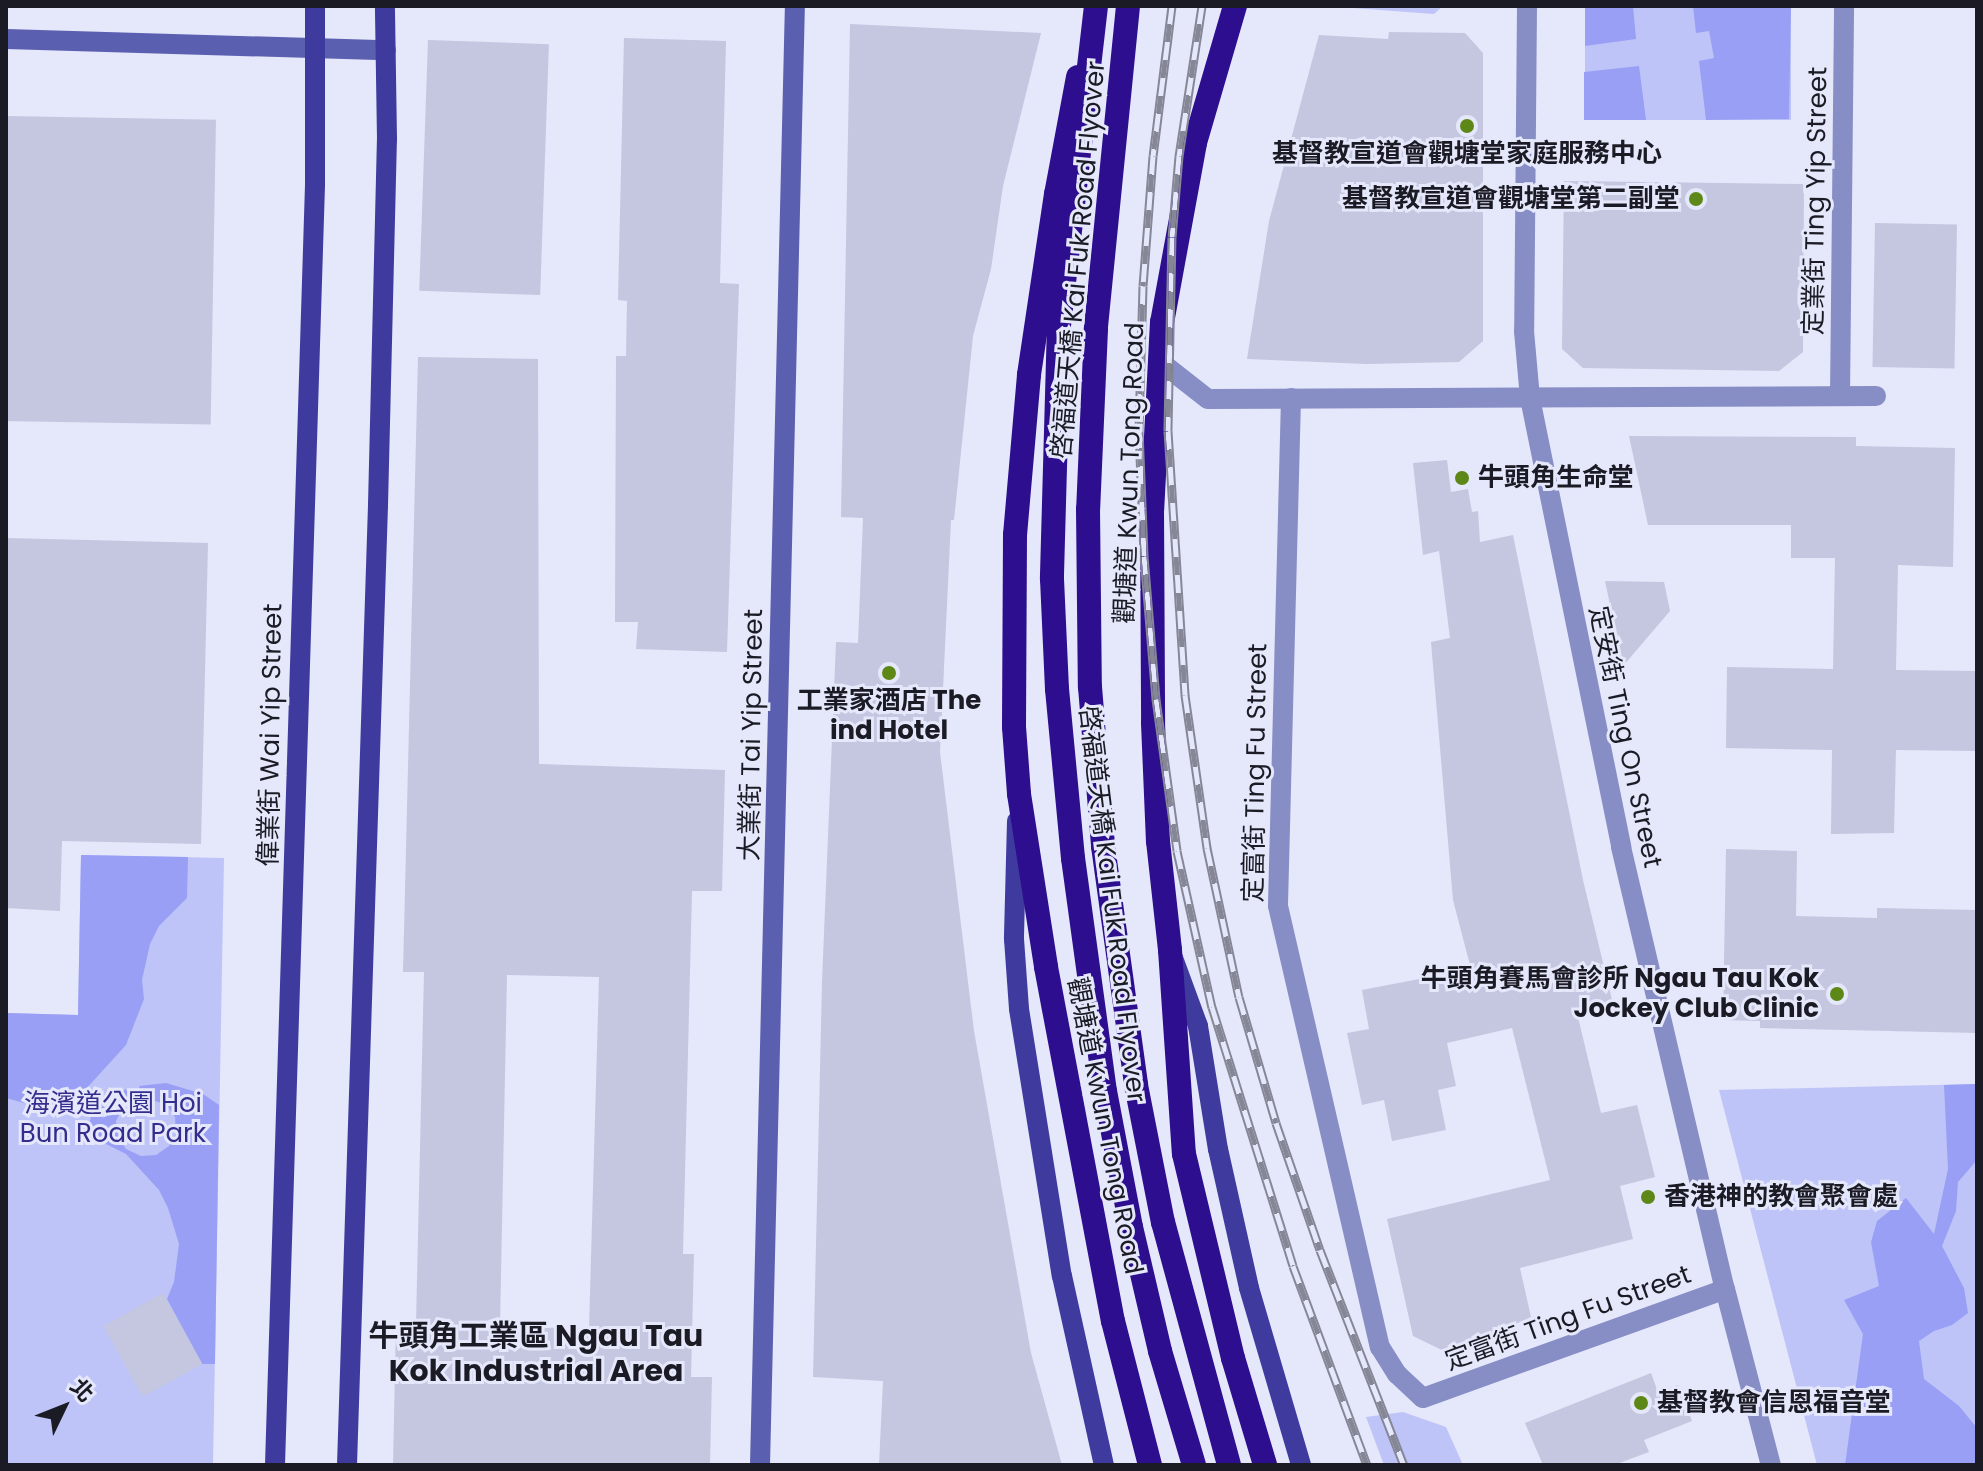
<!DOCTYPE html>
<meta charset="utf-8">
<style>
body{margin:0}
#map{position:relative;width:1983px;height:1471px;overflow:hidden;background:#e5e7fb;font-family:Poppins,"Noto Sans TC",sans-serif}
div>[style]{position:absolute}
.green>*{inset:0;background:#bec4f7;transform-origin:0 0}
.forest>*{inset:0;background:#989ff5}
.building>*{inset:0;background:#c4c7df;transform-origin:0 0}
.street>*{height:20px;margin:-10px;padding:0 10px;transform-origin:10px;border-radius:10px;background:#878dc5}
.secondary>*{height:20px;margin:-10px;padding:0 10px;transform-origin:10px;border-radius:10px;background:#5b5faf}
.primary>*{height:20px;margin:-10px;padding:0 10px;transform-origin:10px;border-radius:10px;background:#3f3a9e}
.highway>*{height:24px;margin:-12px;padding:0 12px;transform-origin:12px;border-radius:12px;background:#2c0e8e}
.rail>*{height:9px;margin-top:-4.5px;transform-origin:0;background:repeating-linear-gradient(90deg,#e5e7fb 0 18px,#868796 0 36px);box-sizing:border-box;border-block:2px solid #868796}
.highway-bridge>*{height:24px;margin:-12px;padding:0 12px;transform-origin:12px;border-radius:12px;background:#2c0e8e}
.dots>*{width:22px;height:22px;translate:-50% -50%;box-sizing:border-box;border:4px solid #e5e7fb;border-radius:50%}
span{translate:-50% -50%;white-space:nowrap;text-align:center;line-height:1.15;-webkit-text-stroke:6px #e5e7fb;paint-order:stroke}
.poi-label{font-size:26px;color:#1a1b24;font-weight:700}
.right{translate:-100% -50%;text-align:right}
.left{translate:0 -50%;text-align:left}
.street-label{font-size:26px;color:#1a1b24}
.park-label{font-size:26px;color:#352d8e}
.quarter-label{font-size:30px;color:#1a1b24;font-weight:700}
.frame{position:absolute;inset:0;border:8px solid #1a1b24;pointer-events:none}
.north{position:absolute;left:24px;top:1367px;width:80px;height:80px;-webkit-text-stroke:6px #e5e7fb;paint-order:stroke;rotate:47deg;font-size:22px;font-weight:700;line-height:32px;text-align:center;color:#1a1b24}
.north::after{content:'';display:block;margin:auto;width:28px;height:36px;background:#1a1b24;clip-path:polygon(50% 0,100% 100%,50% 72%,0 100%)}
</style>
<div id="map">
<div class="green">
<i style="clip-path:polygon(1326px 6px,1443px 6px,1434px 14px)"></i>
<i style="left:1585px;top:6px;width:206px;height:114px"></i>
<i style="clip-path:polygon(81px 855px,224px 858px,213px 1465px,6px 1465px,6px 1013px,78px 1015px)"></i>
<i style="clip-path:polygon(1977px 1084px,1977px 1465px,1817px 1465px,1719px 1090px)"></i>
<i style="clip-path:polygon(1403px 1412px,1446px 1427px,1463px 1465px,1384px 1465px,1366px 1417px)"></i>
</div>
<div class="forest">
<i style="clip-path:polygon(1585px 6px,1633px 6px,1636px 39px,1585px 46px)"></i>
<i style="clip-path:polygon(1693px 6px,1791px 6px,1789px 119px,1706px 120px,1699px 61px,1714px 58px,1709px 31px,1696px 33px)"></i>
<i style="clip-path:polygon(1639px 66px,1646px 120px,1584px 120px,1584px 72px)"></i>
<i style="clip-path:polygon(81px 855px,188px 857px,187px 898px,159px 926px,150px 944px,142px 980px,144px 999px,126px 1045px,85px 1090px,57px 1112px,6px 1098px,6px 1013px,78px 1015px)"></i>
<i style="clip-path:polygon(166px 1083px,203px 1094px,219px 1105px,215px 1364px,202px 1364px,167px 1299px,174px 1282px,179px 1244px,168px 1208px,159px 1190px,126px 1154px,88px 1135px,91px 1115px,126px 1089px,131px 1102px,123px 1107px,116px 1121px,118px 1137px,126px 1149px,141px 1156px,156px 1155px,169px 1146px,176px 1133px,175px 1117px,166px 1104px,143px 1098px,139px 1086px)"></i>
<i style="clip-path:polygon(1977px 1084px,1977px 1160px,1958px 1182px,1956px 1211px,1942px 1246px,1964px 1288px,1968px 1313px,1952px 1325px,1934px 1331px,1919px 1341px,1924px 1379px,1959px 1406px,1977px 1428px,1977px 1465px,1845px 1465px,1863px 1334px,1844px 1300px,1879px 1286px,1871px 1242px,1877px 1221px,1906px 1198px,1934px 1234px,1948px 1169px,1944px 1085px)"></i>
</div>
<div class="building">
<i style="clip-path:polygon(850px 24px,1041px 33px,1003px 186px,991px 269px,973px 336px,954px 520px,951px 520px,940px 752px,974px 1031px,1031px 1353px,1062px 1465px,879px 1465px,883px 1381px,813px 1377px,822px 982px,836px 642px,858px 643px,863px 518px,841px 517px)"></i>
<i style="clip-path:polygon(1389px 32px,1465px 33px,1483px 53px,1483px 341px,1459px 362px,1366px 364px,1247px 359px,1269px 221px,1319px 35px,1388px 39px)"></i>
<i style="clip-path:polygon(624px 38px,726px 41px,720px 283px,739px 284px,727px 652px,636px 649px,638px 622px,615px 622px,616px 356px,626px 356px,627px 301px,618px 300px)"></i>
<i style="left:428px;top:40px;width:121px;height:251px;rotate:2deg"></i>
<i style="left:6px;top:116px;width:210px;height:305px;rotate:1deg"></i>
<i style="clip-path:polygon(1564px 181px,1804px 184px,1803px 352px,1779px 371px,1583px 368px,1562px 349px)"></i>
<i style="left:1875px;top:223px;width:82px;height:144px;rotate:1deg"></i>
<i style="clip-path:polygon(evenodd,418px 357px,538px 359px,539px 764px,725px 770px,722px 891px,692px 891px,683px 1254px,694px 1254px,691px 1377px,712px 1377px,710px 1465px,393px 1465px,396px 1323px,416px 1324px,424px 972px,403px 972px,418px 357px,507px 975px,599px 977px,589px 1329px,500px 1326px,507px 975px)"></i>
<i style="clip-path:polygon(1629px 436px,1856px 437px,1856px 446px,1955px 448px,1953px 567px,1898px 565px,1896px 670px,1977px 671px,1977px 751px,1896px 750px,1894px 833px,1831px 834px,1832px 750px,1726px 748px,1727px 667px,1833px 669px,1835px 558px,1791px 558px,1791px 525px,1648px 525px)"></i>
<i style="clip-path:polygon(1447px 460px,1451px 492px,1468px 489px,1472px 512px,1478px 511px,1480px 542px,1513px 535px,1583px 880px,1613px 1004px,1577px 1013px,1601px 1113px,1637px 1105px,1655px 1177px,1620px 1186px,1633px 1239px,1520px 1268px,1531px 1317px,1450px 1354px,1413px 1336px,1387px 1219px,1550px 1180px,1512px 1028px,1447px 1043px,1456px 1086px,1438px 1090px,1446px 1130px,1392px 1141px,1384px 1100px,1362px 1105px,1347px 1033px,1369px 1029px,1362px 990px,1471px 969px,1453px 900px,1431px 642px,1450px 638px,1439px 551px,1423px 555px,1413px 463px)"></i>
<i style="clip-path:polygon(6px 538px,208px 543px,201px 844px,62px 841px,60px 911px,6px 908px)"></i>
<i style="clip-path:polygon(1605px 581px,1664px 582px,1670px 611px,1623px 666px)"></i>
<i style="clip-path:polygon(1726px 849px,1797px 851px,1796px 916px,1877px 918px,1877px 908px,1977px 910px,1977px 1033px,1760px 1028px,1760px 1021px,1723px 1020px)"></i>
<i style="left:163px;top:1293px;width:81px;height:68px;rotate:61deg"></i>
<i style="clip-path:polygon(1651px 1373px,1658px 1392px,1678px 1385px,1692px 1421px,1644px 1440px,1649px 1452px,1614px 1465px,1543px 1465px,1525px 1423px)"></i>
</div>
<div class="street">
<i style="left:1527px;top:6px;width:325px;rotate:90.5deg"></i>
<i style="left:1524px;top:331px;width:67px;rotate:84.9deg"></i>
<i style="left:1530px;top:398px;width:458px;rotate:78.5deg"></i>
<i style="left:1621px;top:847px;width:454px;rotate:76.8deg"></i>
<i style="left:1725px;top:1289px;width:182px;rotate:75.4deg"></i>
<i style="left:1158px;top:360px;width:63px;rotate:38deg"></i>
<i style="left:1208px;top:399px;width:668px;rotate:-0.26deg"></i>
<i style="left:1840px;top:396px;width:390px;rotate:-89.4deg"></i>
<i style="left:1291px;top:398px;width:508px;rotate:91.47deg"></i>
<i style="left:1278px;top:906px;width:453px;rotate:77deg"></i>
<i style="left:1380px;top:1347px;width:32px;rotate:58deg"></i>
<i style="left:1397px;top:1374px;width:35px;rotate:43deg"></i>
<i style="left:1423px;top:1398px;width:321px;rotate:-19.8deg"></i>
</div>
<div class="secondary">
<i style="left:6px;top:39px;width:380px;rotate:1.7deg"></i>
<i style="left:760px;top:1465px;width:1459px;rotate:-88.63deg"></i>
</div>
<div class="primary">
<i style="left:1017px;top:821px;width:118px;rotate:91.5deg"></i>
<i style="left:1014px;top:939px;width:70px;rotate:85.9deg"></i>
<i style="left:1019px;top:1009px;width:270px;rotate:80.9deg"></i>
<i style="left:1062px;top:1276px;width:194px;rotate:77.5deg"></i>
<i style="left:1173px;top:958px;width:72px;rotate:69.8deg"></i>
<i style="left:1198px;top:1026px;width:125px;rotate:80.8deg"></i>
<i style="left:1218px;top:1149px;width:142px;rotate:77.4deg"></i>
<i style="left:1249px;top:1288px;width:184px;rotate:73.6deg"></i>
<i style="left:275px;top:1465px;width:1282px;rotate:-88.21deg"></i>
<i style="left:315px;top:184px;width:178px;rotate:-90deg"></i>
<i style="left:347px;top:1465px;width:961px;rotate:-88.15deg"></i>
<i style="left:378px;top:505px;width:366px;rotate:-88.6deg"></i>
<i style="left:387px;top:139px;width:133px;rotate:-90.9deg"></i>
</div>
<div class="highway">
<i style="left:1128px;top:6px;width:325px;rotate:95.7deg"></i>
<i style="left:1096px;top:329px;width:180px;rotate:92.5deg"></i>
<i style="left:1088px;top:509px;width:178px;rotate:89.4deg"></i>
<i style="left:1090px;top:687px;width:160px;rotate:85.3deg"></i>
<i style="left:1103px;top:846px;width:241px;rotate:82.1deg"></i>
<i style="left:1136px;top:1085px;width:140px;rotate:78.9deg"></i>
<i style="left:1163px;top:1222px;width:252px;rotate:74.8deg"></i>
<i style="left:1235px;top:6px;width:143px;rotate:106.3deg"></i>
<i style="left:1195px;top:143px;width:182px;rotate:100.4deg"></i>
<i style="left:1162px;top:322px;width:188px;rotate:93deg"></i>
<i style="left:1152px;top:510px;width:213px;rotate:89.7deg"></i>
<i style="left:1153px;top:723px;width:118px;rotate:87.6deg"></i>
<i style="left:1158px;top:841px;width:110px;rotate:83.7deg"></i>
<i style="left:1170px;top:950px;width:204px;rotate:86.1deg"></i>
<i style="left:1184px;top:1154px;width:210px;rotate:76.5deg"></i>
<i style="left:1233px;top:1358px;width:112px;rotate:73.3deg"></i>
<i style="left:1078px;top:77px;width:119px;rotate:100.6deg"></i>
<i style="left:1056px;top:194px;width:183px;rotate:98.5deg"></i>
<i style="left:1029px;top:375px;width:161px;rotate:95deg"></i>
<i style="left:1015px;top:535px;width:192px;rotate:90.3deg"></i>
<i style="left:1014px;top:727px;width:67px;rotate:85.7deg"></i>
<i style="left:1019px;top:794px;width:175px;rotate:81.1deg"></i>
<i style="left:1046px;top:967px;width:360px;rotate:79.3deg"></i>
<i style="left:1113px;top:1321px;width:149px;rotate:75.6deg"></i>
</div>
<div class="rail">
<i style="left:1172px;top:6px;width:151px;rotate:97.2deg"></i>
<i style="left:1153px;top:156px;width:130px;rotate:94.4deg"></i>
<i style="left:1143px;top:286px;width:144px;rotate:91.6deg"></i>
<i style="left:1139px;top:430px;width:126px;rotate:87.7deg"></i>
<i style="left:1144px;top:556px;width:144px;rotate:85.2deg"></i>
<i style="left:1156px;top:699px;width:153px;rotate:82.1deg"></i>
<i style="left:1177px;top:851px;width:160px;rotate:77.4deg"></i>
<i style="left:1212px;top:1007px;width:271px;rotate:72.6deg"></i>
<i style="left:1293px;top:1266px;width:212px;rotate:69.6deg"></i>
<i style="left:1202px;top:6px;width:152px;rotate:98.7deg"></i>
<i style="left:1179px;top:156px;width:81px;rotate:94.9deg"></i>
<i style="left:1172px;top:237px;width:194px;rotate:91.2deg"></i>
<i style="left:1168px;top:431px;width:265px;rotate:86.3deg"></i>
<i style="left:1185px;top:695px;width:155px;rotate:81.8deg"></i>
<i style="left:1207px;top:848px;width:152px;rotate:77.9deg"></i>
<i style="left:1239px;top:997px;width:131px;rotate:73.6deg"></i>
<i style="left:1276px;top:1123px;width:134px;rotate:70.9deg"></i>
<i style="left:1320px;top:1250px;width:231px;rotate:68.7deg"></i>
</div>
<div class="highway-bridge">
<i style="left:1096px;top:6px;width:320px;rotate:96.6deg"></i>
<i style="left:1059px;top:324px;width:255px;rotate:91.6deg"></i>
<i style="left:1052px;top:579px;width:110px;rotate:87.4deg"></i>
<i style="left:1057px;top:689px;width:170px;rotate:84.6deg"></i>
<i style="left:1073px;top:858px;width:235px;rotate:82.2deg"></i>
<i style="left:1105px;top:1091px;width:138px;rotate:79.2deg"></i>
<i style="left:1131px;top:1227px;width:127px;rotate:76.8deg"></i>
<i style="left:1160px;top:1351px;width:119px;rotate:73.4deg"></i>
</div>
<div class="dots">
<i style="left:1467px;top:126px;background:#5d8817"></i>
<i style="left:1696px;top:199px;background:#5d8817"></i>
<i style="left:1462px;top:478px;background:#5d8817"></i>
<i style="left:889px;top:673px;background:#5d8817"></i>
<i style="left:1837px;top:994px;background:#5d8817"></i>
<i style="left:1648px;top:1197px;background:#5d8817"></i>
<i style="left:1641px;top:1403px;background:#5d8817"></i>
</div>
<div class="poi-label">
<span style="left:1467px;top:154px">基督教宣道會觀塘堂家庭服務中心</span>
<span class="right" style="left:1680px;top:199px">基督教宣道會觀塘堂第二副堂</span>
<span class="left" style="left:1478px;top:478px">牛頭角生命堂</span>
<span style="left:889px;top:716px">工業家酒店 The<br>ind Hotel</span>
<span class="right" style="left:1819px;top:994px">牛頭角賽馬會診所 Ngau Tau Kok<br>Jockey Club Clinic</span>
<span class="left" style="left:1664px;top:1197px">香港神的教會聚會處</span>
<span class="left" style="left:1657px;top:1403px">基督教會信恩福音堂</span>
</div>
<div class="street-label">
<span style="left:1816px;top:201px;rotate:-89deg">定業街 Ting Yip Street</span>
<span style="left:1079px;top:260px;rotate:-85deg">啓福道天橋 Kai Fuk Road Flyover</span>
<span style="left:1130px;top:473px;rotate:-88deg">觀塘道 Kwun Tong Road</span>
<span style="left:271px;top:735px;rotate:-89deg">偉業街 Wai Yip Street</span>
<span style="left:752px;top:735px;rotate:-89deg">大業街 Tai Yip Street</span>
<span style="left:1625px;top:737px;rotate:78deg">定安街 Ting On Street</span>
<span style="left:1256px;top:773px;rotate:-89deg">定富街 Ting Fu Street</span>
<span style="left:1112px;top:904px;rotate:83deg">啓福道天橋 Kai Fuk Road Flyover</span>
<span style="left:1105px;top:1126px;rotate:79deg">觀塘道 Kwun Tong Road</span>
<span style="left:1568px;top:1318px;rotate:-20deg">定富街 Ting Fu Street</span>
</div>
<div class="park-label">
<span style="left:113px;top:1119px">海濱道公園 Hoi<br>Bun Road Park</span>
</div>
<div class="quarter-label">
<span style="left:536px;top:1353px">牛頭角工業區 Ngau Tau<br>Kok Industrial Area</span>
</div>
<div class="frame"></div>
<div class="north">北</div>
</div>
